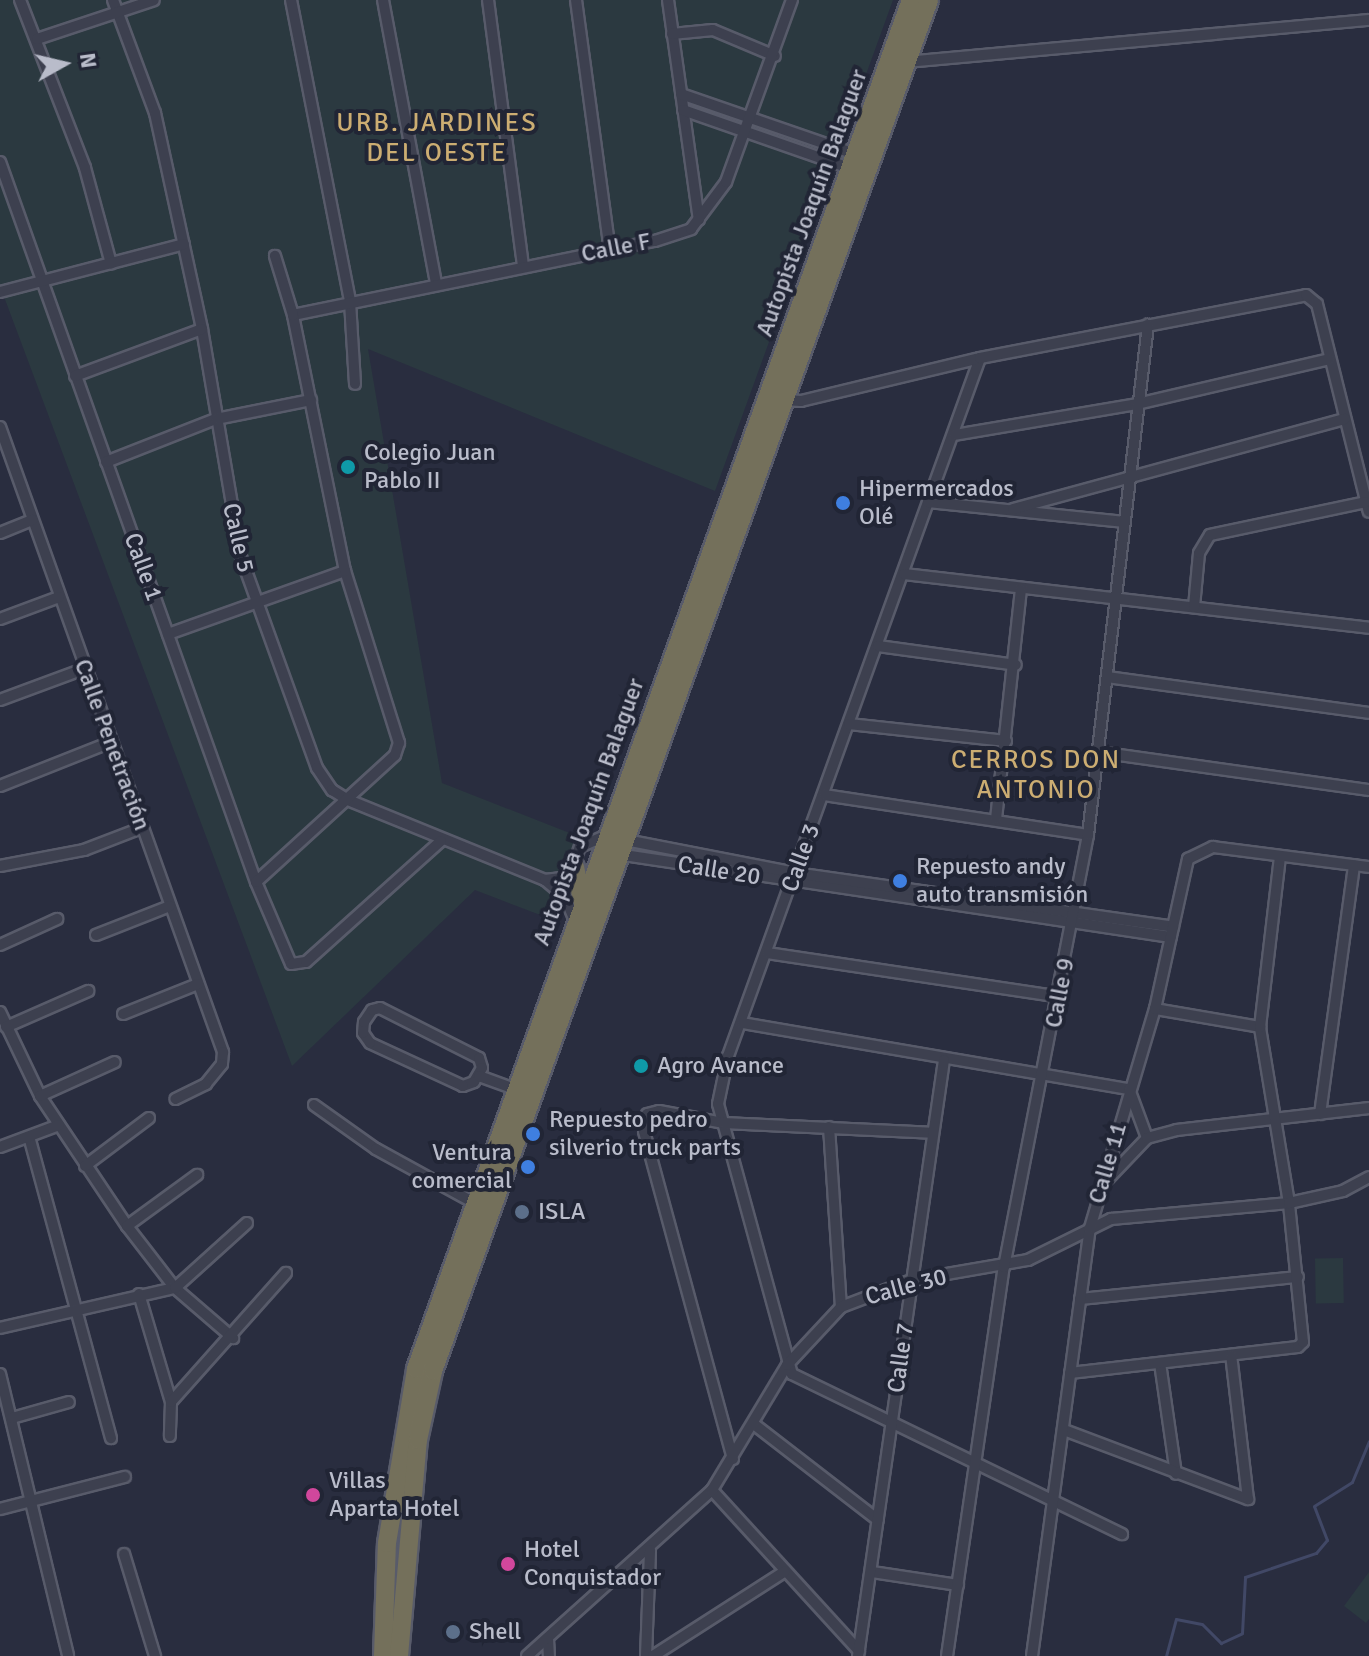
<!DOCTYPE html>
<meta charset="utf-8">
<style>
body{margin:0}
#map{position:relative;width:1369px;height:1656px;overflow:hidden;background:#292d3f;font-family:Signika,sans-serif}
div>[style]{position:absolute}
.green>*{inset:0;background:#2b3940;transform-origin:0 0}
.stream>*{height:3px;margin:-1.5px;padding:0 1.5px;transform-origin:1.5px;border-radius:1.5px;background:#414866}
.roads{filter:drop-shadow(2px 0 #585b6a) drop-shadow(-2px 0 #585b6a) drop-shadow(0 2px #585b6a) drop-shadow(0 -2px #585b6a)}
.minor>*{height:10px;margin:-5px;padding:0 5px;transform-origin:5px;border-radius:5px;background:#3d404f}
.motorway>*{height:18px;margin:-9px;padding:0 9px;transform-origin:9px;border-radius:9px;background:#74705b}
.dots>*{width:22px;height:22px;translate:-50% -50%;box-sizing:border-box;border:4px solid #212535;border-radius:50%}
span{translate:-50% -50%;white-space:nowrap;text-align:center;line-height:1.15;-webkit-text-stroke:8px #212535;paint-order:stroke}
.street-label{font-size:24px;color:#b9bcca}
.poi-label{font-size:24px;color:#b9bcca}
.left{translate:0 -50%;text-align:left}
.right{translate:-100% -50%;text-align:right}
.neighbourhood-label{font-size:26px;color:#ccad72;letter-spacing:2px}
.north{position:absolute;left:24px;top:24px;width:80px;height:80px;-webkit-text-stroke:6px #212535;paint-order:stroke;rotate:82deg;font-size:22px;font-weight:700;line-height:32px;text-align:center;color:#b9bcca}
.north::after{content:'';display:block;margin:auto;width:28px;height:36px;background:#b9bcca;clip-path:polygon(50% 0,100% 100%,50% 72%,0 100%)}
</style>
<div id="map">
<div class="green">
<i style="clip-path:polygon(0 0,893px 0,715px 491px,368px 349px,442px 783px,590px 841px,556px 921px,475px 890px,292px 1066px,0 286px)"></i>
<i style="left:1343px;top:1258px;width:45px;height:28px;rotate:89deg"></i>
<i style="clip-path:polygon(1369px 1572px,1369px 1619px,1366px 1623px,1344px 1606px)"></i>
</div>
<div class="stream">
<i style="left:1166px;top:1656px;width:38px;rotate:-75deg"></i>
<i style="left:1176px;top:1619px;width:26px;rotate:11deg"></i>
<i style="left:1202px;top:1624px;width:27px;rotate:45deg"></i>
<i style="left:1221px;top:1643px;width:23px;rotate:-25deg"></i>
<i style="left:1242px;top:1633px;width:56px;rotate:-86.9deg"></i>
<i style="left:1245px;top:1577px;width:75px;rotate:-18.7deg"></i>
<i style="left:1316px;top:1553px;width:17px;rotate:-50deg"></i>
<i style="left:1327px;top:1540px;width:36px;rotate:-111deg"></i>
<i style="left:1314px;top:1506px;width:45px;rotate:-32.3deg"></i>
<i style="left:1352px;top:1482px;width:44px;rotate:-67.5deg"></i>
</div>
<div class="roads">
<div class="minor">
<i style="left:20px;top:0;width:180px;rotate:68.8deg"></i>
<i style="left:85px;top:168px;width:99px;rotate:74.8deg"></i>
<i style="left:113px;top:0;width:121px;rotate:69.6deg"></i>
<i style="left:155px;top:113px;width:221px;rotate:77.7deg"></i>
<i style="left:202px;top:329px;width:231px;rotate:80.3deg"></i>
<i style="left:241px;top:557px;width:224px;rotate:70.2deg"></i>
<i style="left:317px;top:768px;width:27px;rotate:56deg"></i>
<i style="left:332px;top:790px;width:19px;rotate:32deg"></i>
<i style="left:348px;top:800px;width:213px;rotate:22.1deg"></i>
<i style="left:545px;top:880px;width:26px;rotate:40deg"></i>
<i style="left:565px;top:897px;width:25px;rotate:67deg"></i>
<i style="left:291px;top:0;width:308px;rotate:78.9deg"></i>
<i style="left:350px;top:302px;width:82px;rotate:86.5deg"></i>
<i style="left:383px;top:0;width:288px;rotate:79.4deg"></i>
<i style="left:488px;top:0;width:268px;rotate:82.5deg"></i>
<i style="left:576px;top:0;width:253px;rotate:82.3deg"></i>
<i style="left:668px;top:0;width:222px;rotate:82deg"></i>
<i style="left:672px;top:34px;width:41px;rotate:-5.6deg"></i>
<i style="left:713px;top:30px;width:67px;rotate:22.8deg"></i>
<i style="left:37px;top:39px;width:123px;rotate:-18.4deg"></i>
<i style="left:906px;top:62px;width:465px;rotate:-5.2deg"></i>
<i style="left:681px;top:94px;width:184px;rotate:19deg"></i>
<i style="left:683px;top:110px;width:177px;rotate:19.2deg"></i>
<i style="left:0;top:162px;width:764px;rotate:70.43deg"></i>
<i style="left:256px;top:882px;width:89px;rotate:66.9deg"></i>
<i style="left:291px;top:964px;width:15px;rotate:-8deg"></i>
<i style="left:306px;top:962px;width:181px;rotate:-41.9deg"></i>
<i style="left:0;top:292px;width:190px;rotate:-14.6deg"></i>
<i style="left:293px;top:315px;width:369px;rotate:-11.6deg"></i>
<i style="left:655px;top:241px;width:38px;rotate:-18deg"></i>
<i style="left:691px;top:229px;width:59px;rotate:-53.3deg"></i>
<i style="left:726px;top:182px;width:194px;rotate:-70.1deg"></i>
<i style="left:980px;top:358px;width:742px;rotate:109.85deg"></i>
<i style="left:728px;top:1056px;width:49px;rotate:101.8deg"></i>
<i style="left:718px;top:1104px;width:280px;rotate:74.7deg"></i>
<i style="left:792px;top:1374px;width:367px;rotate:25.9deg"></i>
<i style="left:75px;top:376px;width:135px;rotate:-20.3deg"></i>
<i style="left:783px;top:400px;width:18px;rotate:3deg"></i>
<i style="left:801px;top:401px;width:184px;rotate:-13.5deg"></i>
<i style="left:980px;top:358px;width:332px;rotate:-10.9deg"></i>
<i style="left:1306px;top:295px;width:14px;rotate:39deg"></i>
<i style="left:1317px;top:304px;width:214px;rotate:76deg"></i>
<i style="left:0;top:427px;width:664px;rotate:70.36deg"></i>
<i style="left:223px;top:1052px;width:12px;rotate:95deg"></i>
<i style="left:222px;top:1064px;width:26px;rotate:129deg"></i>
<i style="left:206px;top:1084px;width:34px;rotate:154deg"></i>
<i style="left:954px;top:435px;width:186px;rotate:-9.6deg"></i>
<i style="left:1137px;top:404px;width:198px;rotate:-13.1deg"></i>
<i style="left:106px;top:462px;width:118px;rotate:-21.4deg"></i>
<i style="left:216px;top:419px;width:97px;rotate:-11.3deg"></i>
<i style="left:928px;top:502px;width:198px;rotate:5.8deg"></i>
<i style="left:1013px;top:509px;width:344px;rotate:-15.2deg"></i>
<i style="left:0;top:533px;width:35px;rotate:-22deg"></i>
<i style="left:904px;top:574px;width:468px;rotate:6.6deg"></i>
<i style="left:1194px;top:607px;width:54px;rotate:-84.7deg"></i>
<i style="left:1199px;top:553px;width:21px;rotate:-59deg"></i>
<i style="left:1210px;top:535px;width:159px;rotate:-11.9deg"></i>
<i style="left:0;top:619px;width:63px;rotate:-20.4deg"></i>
<i style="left:168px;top:634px;width:188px;rotate:-19.6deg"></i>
<i style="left:878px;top:646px;width:139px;rotate:7.8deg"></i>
<i style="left:1107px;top:677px;width:264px;rotate:7.8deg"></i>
<i style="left:0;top:700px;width:90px;rotate:-20.3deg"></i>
<i style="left:849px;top:724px;width:158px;rotate:6.2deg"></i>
<i style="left:1098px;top:752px;width:274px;rotate:8deg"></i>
<i style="left:0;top:786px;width:119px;rotate:-21.6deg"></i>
<i style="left:824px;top:795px;width:267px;rotate:8.6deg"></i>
<i style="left:996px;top:819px;width:231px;rotate:-83.8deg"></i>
<i style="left:617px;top:854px;width:560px;rotate:8.52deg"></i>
<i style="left:0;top:866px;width:86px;rotate:-10.8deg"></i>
<i style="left:84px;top:850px;width:61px;rotate:-21.1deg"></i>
<i style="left:545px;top:880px;width:25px;rotate:-7deg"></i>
<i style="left:570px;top:877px;width:32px;rotate:-72deg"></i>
<i style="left:580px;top:847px;width:27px;rotate:-24deg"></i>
<i style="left:605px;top:836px;width:194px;rotate:11deg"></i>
<i style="left:795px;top:873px;width:382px;rotate:8.1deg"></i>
<i style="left:256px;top:882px;width:188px;rotate:-42.4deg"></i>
<i style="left:395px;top:755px;width:13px;rotate:-72deg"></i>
<i style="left:399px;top:743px;width:180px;rotate:-107.4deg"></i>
<i style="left:345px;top:571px;width:261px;rotate:-101.5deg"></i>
<i style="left:293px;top:315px;width:62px;rotate:-107deg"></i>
<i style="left:96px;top:935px;width:79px;rotate:-21.4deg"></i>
<i style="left:0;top:945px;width:63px;rotate:-24.5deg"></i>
<i style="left:767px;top:953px;width:296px;rotate:8.5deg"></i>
<i style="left:380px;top:1008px;width:111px;rotate:26.8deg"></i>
<i style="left:479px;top:1058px;width:10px;rotate:73deg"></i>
<i style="left:482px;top:1068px;width:16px;rotate:120deg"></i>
<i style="left:474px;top:1082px;width:12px;rotate:160deg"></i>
<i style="left:463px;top:1086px;width:102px;rotate:-155.2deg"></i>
<i style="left:370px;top:1043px;width:12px;rotate:-125deg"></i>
<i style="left:363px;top:1033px;width:11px;rotate:-85deg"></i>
<i style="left:364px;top:1022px;width:14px;rotate:-56deg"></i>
<i style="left:372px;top:1010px;width:8px;rotate:-14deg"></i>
<i style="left:1155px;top:1009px;width:107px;rotate:9.7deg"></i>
<i style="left:0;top:1012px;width:93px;rotate:64.5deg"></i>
<i style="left:40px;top:1096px;width:156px;rotate:56.2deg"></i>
<i style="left:127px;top:1226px;width:78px;rotate:52.3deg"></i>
<i style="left:175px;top:1288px;width:77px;rotate:40.8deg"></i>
<i style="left:123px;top:1014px;width:81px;rotate:-21.8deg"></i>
<i style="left:742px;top:1023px;width:393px;rotate:9.7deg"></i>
<i style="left:1129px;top:1089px;width:52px;rotate:69.8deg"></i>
<i style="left:6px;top:1027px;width:90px;rotate:-23.7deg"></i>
<i style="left:479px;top:1076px;width:37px;rotate:20deg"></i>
<i style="left:40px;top:1096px;width:82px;rotate:-24.4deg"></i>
<i style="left:314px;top:1105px;width:76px;rotate:35.4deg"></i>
<i style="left:376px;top:1149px;width:111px;rotate:28.7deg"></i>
<i style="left:1320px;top:1114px;width:251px;rotate:-82.2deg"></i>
<i style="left:829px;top:1127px;width:180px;rotate:86.2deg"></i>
<i style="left:30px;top:1140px;width:309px;rotate:74.8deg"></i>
<i style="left:0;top:1147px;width:63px;rotate:-20.4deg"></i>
<i style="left:85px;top:1166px;width:80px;rotate:-36.9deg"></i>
<i style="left:1105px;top:1182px;width:61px;rotate:-46.3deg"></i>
<i style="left:1147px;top:1138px;width:31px;rotate:-15deg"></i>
<i style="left:1177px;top:1130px;width:193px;rotate:-6.5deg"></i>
<i style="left:127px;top:1226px;width:87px;rotate:-36.1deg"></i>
<i style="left:139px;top:1294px;width:113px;rotate:73.5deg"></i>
<i style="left:171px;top:1402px;width:34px;rotate:92deg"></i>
<i style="left:1080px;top:1299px;width:219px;rotate:-5.8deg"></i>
<i style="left:0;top:1328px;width:180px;rotate:-12.9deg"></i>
<i style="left:175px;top:1288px;width:97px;rotate:-42.1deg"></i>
<i style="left:1160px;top:1363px;width:112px;rotate:81.8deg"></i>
<i style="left:1070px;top:1373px;width:229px;rotate:-6.5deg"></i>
<i style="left:1298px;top:1347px;width:7px;rotate:-45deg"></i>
<i style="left:1303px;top:1342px;width:140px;rotate:-95.8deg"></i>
<i style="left:1289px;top:1203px;width:178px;rotate:-99.4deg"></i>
<i style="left:1260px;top:1027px;width:172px;rotate:-83.3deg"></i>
<i style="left:0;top:1374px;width:290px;rotate:76.4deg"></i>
<i style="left:171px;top:1402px;width:173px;rotate:-48.3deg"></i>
<i style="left:12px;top:1418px;width:59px;rotate:-15.7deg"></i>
<i style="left:755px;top:1425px;width:155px;rotate:37.7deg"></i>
<i style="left:1064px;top:1430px;width:197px;rotate:20.6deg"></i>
<i style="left:1248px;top:1499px;width:145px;rotate:-96.7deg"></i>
<i style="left:733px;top:1459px;width:340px;rotate:-105.2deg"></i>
<i style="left:644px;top:1131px;width:17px;rotate:-80deg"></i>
<i style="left:647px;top:1114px;width:12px;rotate:-14deg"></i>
<i style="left:659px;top:1111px;width:65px;rotate:10.6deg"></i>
<i style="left:723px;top:1123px;width:209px;rotate:2.7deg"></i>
<i style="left:712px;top:1490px;width:218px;rotate:47.6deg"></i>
<i style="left:0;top:1509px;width:129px;rotate:-14.4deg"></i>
<i style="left:124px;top:1554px;width:107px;rotate:73.1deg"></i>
<i style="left:872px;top:1572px;width:87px;rotate:8.6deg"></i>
<i style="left:548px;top:1639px;width:17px;rotate:87deg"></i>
<i style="left:527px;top:1656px;width:249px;rotate:-41.9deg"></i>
<i style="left:712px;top:1490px;width:146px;rotate:-59deg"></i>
<i style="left:787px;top:1365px;width:79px;rotate:-47deg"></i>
<i style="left:841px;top:1307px;width:76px;rotate:-20.8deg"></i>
<i style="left:912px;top:1280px;width:118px;rotate:-9.8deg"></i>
<i style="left:1028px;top:1260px;width:93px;rotate:-26.3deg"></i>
<i style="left:1111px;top:1219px;width:179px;rotate:-5.1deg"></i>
<i style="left:1289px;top:1203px;width:55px;rotate:-12.5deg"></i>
<i style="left:1343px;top:1191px;width:30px;rotate:-28deg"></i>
<i style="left:646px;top:1656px;width:106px;rotate:-87.8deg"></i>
<i style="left:653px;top:1656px;width:156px;rotate:-32.7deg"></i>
<i style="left:858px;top:1656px;width:602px;rotate:-81.79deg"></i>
<i style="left:947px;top:1656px;width:393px;rotate:-81.7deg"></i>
<i style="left:1004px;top:1267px;width:440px;rotate:-79deg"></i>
<i style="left:1088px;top:835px;width:514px;rotate:-83.29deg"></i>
<i style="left:1032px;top:1656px;width:432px;rotate:-82.3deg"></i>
<i style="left:1090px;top:1228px;width:228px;rotate:-73.5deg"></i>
<i style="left:1155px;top:1009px;width:154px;rotate:-77.6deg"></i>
<i style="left:1188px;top:859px;width:28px;rotate:-26deg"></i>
<i style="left:1213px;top:847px;width:157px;rotate:7.3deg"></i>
</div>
<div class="motorway">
<i style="left:575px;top:867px;width:33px;rotate:78deg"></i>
<i style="left:383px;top:1656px;width:113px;rotate:-88deg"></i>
<i style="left:387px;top:1543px;width:176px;rotate:-80.5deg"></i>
<i style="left:416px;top:1369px;width:1456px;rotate:-70.12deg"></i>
<i style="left:399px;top:1656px;width:217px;rotate:-85deg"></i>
<i style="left:418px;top:1440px;width:71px;rotate:-77.7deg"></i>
<i style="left:433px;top:1371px;width:1458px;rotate:-70.11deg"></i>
</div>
</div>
<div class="dots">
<i style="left:348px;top:467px;background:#0f9aa8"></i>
<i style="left:843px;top:503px;background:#3f7fe0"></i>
<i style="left:900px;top:881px;background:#3f7fe0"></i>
<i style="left:641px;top:1066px;background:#0f9aa8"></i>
<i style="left:533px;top:1134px;background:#3f7fe0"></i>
<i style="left:528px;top:1167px;background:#3f7fe0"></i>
<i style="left:522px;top:1212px;background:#5c6f8a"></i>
<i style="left:313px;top:1495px;background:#d1479c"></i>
<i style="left:508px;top:1564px;background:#d1479c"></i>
<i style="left:453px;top:1632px;background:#5c6f8a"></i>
</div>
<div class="street-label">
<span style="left:812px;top:203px;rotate:-70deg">Autopista Joaquín Balaguer</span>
<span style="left:616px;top:248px;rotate:-11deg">Calle F</span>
<span style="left:238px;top:538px;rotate:77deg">Calle 5</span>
<span style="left:143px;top:567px;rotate:70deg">Calle 1</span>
<span style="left:112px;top:745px;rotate:70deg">Calle Penetración</span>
<span style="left:589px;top:812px;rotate:-70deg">Autopista Joaquín Balaguer</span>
<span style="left:801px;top:858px;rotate:-70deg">Calle 3</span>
<span style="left:719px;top:871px;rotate:9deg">Calle 20</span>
<span style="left:1060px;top:993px;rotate:-79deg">Calle 9</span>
<span style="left:1108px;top:1163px;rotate:-74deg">Calle 11</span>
<span style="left:906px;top:1287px;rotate:-15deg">Calle 30</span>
<span style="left:901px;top:1358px;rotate:-82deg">Calle 7</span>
</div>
<div class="poi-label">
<span class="left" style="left:364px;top:467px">Colegio Juan<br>Pablo II</span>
<span class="left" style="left:859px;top:503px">Hipermercados<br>Olé</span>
<span class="left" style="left:916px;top:881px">Repuesto andy<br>auto transmisión</span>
<span class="left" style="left:657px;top:1066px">Agro Avance</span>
<span class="left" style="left:549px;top:1134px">Repuesto pedro<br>silverio truck parts</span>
<span class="right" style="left:512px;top:1167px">Ventura<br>comercial</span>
<span class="left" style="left:538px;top:1212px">ISLA</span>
<span class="left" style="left:329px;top:1495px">Villas<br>Aparta Hotel</span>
<span class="left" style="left:524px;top:1564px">Hotel<br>Conquistador</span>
<span class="left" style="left:469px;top:1632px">Shell</span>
</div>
<div class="neighbourhood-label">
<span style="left:437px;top:139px">URB. JARDINES<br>DEL OESTE</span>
<span style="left:1036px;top:776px">CERROS DON<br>ANTONIO</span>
</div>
<div class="north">N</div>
</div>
